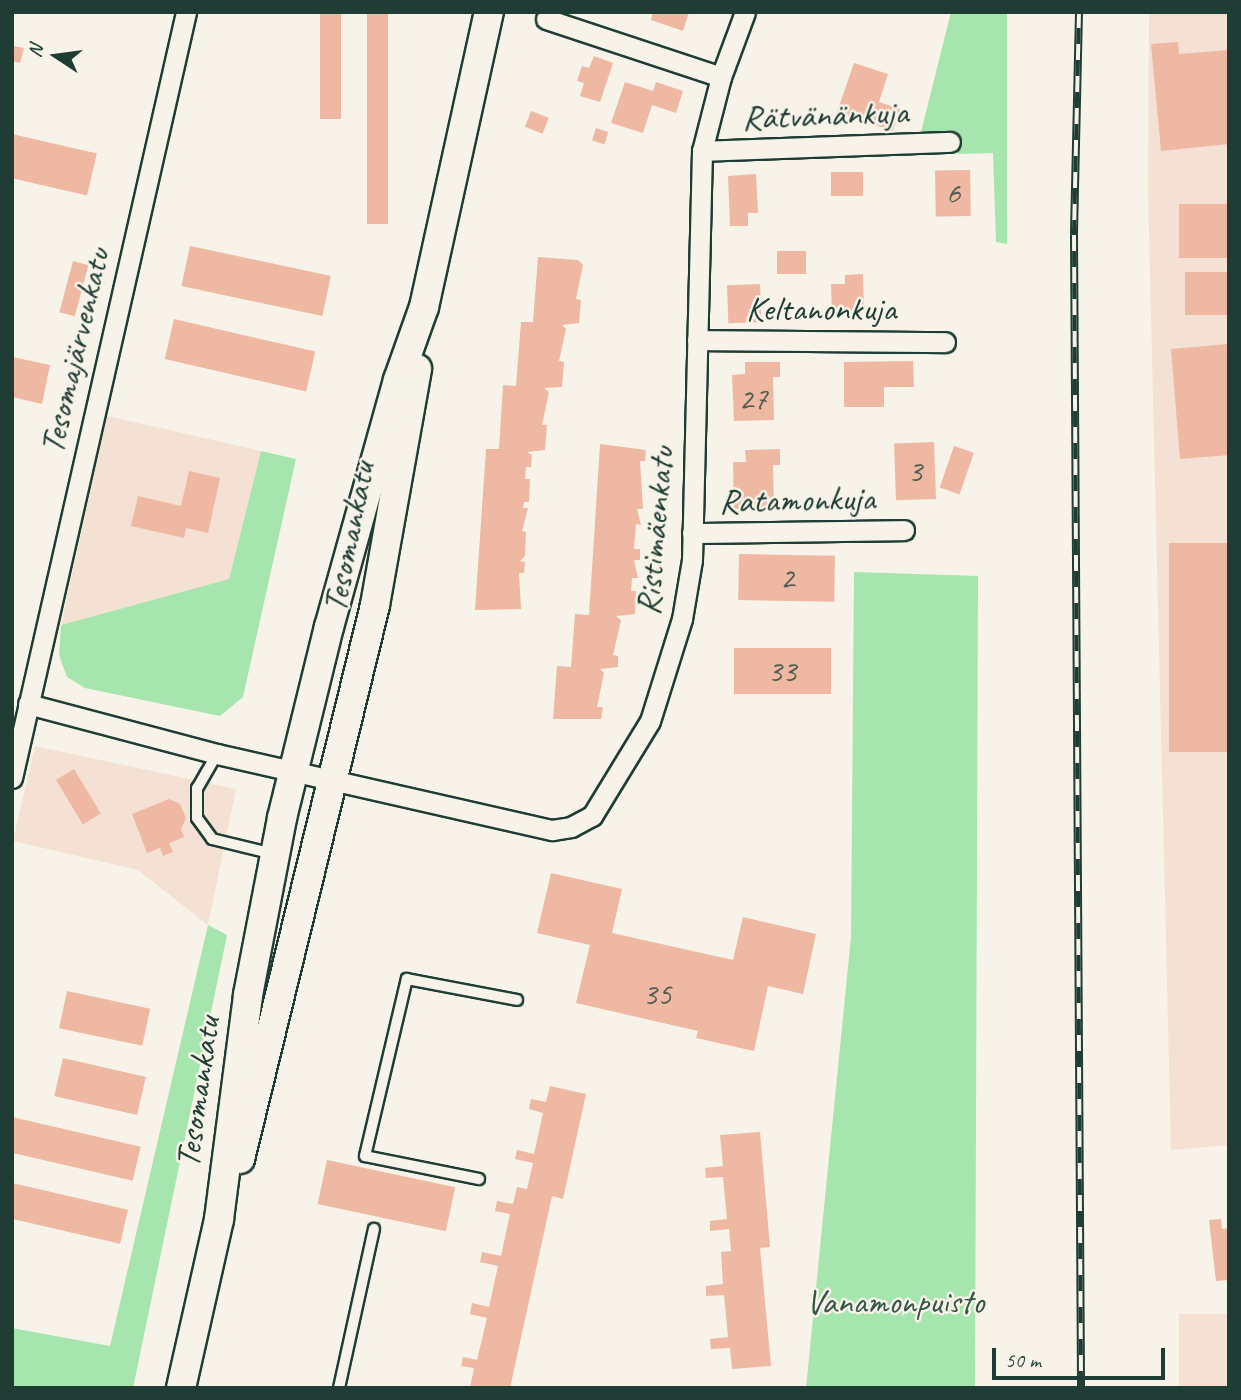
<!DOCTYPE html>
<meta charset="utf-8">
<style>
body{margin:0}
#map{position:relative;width:1241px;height:1400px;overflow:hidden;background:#f7f3e8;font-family:Caveat,sans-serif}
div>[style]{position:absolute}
.built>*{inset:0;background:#f4e1d3;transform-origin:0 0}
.green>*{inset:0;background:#a6e5ad}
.building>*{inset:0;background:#eeb8a2;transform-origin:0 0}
.roads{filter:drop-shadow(2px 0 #1f3d34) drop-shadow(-2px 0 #1f3d34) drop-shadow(0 2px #1f3d34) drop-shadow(0 -2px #1f3d34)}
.service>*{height:10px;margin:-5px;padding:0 5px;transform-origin:5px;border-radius:5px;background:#f7f3e8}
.minor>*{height:19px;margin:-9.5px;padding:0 9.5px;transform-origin:9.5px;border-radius:9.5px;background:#f7f3e8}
.secondary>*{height:28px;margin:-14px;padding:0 14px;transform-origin:14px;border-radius:14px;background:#f7f3e8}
.rail>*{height:8px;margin-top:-4px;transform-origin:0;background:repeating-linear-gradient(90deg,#f7f3e8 0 16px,#1f3d34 0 32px);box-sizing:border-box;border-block:2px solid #1f3d34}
span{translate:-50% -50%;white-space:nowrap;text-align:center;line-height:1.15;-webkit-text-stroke:5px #f7f3e8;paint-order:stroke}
.number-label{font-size:32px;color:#535c50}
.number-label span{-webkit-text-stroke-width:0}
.street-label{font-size:35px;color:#1f3d34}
.park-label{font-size:35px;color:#335646}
.frame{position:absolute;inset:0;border:14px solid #1f3d34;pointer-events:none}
.north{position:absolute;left:21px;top:21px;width:70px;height:70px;-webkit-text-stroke:5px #f7f3e8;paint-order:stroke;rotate:283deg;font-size:19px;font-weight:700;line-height:28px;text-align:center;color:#1f3d34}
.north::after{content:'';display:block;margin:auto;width:24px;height:32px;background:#1f3d34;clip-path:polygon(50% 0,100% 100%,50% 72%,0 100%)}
.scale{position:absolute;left:992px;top:1348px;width:173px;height:32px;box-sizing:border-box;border:4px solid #1f3d34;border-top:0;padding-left:9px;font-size:21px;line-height:24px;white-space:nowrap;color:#1f3d34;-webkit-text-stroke:5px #f7f3e8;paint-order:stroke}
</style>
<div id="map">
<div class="built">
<i style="clip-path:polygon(1139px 12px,1229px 12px,1229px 1145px,1171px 1150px,1148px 191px,1149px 14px)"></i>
<i style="clip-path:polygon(107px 416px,261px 451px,229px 579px,61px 625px)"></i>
<i style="clip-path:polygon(35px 746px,236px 789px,208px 925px,138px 870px,13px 841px)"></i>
<i style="left:1229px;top:1314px;width:74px;height:50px;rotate:90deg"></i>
</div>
<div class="green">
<i style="clip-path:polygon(951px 12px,1007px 12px,1007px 244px,996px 242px,993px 153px,958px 154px,956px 134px,920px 136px)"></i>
<i style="clip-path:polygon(261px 451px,296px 459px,243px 697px,220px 716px,85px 688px,67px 677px,59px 655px,61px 625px,229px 579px)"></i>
<i style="clip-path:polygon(854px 572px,978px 576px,975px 1388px,806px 1388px,851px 937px)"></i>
<i style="clip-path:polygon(208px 925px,227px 935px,133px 1388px,12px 1388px,12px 1328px,110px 1346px)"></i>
</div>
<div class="building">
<i style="left:320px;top:12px;width:21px;height:107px"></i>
<i style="left:367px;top:12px;width:21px;height:212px"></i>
<i style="clip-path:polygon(653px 12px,689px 12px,683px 31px,651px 20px)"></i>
<i style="clip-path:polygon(1178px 42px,1179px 54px,1229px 50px,1229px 144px,1161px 151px,1151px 44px)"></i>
<i style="clip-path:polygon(12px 46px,24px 48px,20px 63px,12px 61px)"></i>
<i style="clip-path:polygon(594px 56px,613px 63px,600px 102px,580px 96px,584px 83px,577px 81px,582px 66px,589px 68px)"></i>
<i style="clip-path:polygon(854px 63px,888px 74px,879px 102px,900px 109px,893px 131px,837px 112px)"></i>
<i style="clip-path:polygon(625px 82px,653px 91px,656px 82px,683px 91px,676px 113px,652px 105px,643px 133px,611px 123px)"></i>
<i style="left:531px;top:111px;width:19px;height:17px;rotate:21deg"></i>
<i style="left:596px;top:128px;width:13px;height:13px;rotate:18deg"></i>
<i style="left:12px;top:134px;width:87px;height:43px;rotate:13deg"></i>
<i style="left:970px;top:170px;width:46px;height:35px;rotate:89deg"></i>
<i style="left:831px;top:172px;width:32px;height:24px"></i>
<i style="clip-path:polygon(756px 174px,758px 213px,748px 213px,748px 226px,730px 226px,728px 176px)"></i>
<i style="left:1229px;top:204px;width:54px;height:50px;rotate:90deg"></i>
<i style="left:190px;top:246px;width:144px;height:41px;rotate:12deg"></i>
<i style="left:777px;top:251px;width:29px;height:23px"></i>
<i style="clip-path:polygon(538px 257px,578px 260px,583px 265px,576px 299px,581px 300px,579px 323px,562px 325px,566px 329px,559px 361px,564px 362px,562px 387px,544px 388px,549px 392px,542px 425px,547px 425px,545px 450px,527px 452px,532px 455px,531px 467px,526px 467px,525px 479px,530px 479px,529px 502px,524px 502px,523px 508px,528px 508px,522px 531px,526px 532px,525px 556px,520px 561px,525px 562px,524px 573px,519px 573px,521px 609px,475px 610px,486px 449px,499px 449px,503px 385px,516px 386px,521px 322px,533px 322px)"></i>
<i style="left:73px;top:261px;width:16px;height:53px;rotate:15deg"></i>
<i style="left:1229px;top:272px;width:43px;height:44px;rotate:90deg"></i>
<i style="clip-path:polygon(863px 274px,864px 312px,832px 313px,831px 284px,845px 284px,845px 275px)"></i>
<i style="left:760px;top:284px;width:38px;height:33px;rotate:88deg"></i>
<i style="left:174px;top:319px;width:145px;height:41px;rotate:13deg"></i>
<i style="clip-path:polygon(1229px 344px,1229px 455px,1180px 459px,1171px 349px)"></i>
<i style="clip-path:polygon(12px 357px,50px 365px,42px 404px,12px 397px)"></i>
<i style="clip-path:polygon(913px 361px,914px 387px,884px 387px,884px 407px,844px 407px,844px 362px)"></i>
<i style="clip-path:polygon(745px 362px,780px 362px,780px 377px,773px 377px,774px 420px,734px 421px,732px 375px,745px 374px)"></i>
<i style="left:934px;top:442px;width:57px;height:40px;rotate:88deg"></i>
<i style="clip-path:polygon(600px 444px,646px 450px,645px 461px,640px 461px,643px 509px,637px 509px,641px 525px,636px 524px,634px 549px,640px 549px,640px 560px,634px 560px,638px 578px,632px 578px,631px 591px,636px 591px,635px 614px,616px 616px,621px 620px,613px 655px,618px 656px,618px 667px,600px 669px,604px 673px,597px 707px,603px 707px,601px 719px,553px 719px,557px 666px,571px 667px,575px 614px,589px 615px)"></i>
<i style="left:954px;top:446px;width:21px;height:44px;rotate:19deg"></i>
<i style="clip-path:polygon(780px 449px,780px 465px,773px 465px,774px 508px,734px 509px,733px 462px,746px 462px,745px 450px)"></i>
<i style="clip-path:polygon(189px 471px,220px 478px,208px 533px,186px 528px,184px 538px,131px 526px,138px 496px,181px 506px)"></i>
<i style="left:1169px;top:543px;width:60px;height:209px"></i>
<i style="left:739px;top:554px;width:96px;height:46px;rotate:1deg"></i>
<i style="left:734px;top:648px;width:97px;height:46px"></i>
<i style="left:74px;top:769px;width:52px;height:21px;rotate:59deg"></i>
<i style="clip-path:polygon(169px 799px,180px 804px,186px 818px,181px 829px,184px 837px,169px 843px,173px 852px,163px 856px,160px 848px,147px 853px,132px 814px)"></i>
<i style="clip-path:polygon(551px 873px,622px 889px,612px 933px,733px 960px,743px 917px,816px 934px,803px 994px,768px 986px,754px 1051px,696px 1038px,698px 1031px,576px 1003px,590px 945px,537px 933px)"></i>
<i style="left:67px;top:991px;width:85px;height:38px;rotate:12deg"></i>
<i style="left:63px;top:1058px;width:85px;height:39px;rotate:13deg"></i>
<i style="clip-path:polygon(550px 1086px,586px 1094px,563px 1199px,552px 1196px,510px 1388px,470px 1388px,474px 1368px,461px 1366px,463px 1357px,477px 1360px,487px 1318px,470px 1314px,472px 1303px,489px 1307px,498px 1266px,480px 1262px,482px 1252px,501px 1256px,510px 1214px,495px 1211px,497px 1201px,513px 1204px,517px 1187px,527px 1189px,533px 1163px,515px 1159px,517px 1150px,534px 1154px,543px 1113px,529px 1109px,531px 1099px,546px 1102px)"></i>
<i style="left:12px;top:1117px;width:132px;height:35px;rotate:13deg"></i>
<i style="clip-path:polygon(760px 1132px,770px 1247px,760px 1248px,771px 1366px,732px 1369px,730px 1348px,711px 1349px,710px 1339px,728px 1337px,724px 1295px,706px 1296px,706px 1286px,723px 1284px,721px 1252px,731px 1251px,729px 1229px,710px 1231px,710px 1221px,727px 1219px,723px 1177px,706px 1178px,705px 1168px,723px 1166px,720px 1135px)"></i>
<i style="left:327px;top:1160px;width:131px;height:45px;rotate:12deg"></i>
<i style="left:12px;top:1183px;width:119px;height:35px;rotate:13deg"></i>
<i style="clip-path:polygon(1221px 1219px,1222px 1229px,1229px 1228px,1229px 1280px,1216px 1281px,1209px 1220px)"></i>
</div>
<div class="roads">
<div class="service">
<i style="left:217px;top:754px;width:39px;rotate:120deg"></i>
<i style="left:197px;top:788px;width:30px;rotate:90deg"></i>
<i style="left:197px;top:818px;width:26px;rotate:54deg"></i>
<i style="left:212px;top:839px;width:64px;rotate:13.6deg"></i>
<i style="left:479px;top:1179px;width:116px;rotate:-168.6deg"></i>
<i style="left:365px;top:1156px;width:182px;rotate:-76.7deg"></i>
<i style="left:407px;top:979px;width:112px;rotate:10.8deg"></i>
<i style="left:339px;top:1388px;width:163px;rotate:-77.6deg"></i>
</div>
<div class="minor">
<i style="left:546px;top:19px;width:184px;rotate:18.3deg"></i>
<i style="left:702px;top:151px;width:248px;rotate:-2.1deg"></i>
<i style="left:697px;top:340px;width:248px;rotate:0.5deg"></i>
<i style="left:692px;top:533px;width:212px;rotate:-0.8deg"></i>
<i style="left:28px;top:704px;width:196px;rotate:14.8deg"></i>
<i style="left:217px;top:754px;width:344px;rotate:12.8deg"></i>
<i style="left:552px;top:830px;width:19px;rotate:-9deg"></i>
<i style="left:571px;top:827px;width:24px;rotate:-28deg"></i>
<i style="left:592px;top:816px;width:111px;rotate:-58.6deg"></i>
<i style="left:650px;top:721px;width:107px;rotate:-72.6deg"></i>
<i style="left:682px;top:619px;width:60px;rotate:-80.4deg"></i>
<i style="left:692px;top:560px;width:409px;rotate:-88.6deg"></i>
<i style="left:702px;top:151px;width:76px;rotate:-75.6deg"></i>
<i style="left:721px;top:77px;width:69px;rotate:-69.7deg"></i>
<i style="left:12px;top:778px;width:786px;rotate:-77.2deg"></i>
</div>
<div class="secondary">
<i style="left:240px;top:1159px;width:570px;rotate:-76.3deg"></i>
<i style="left:375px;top:605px;width:240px;rotate:-79.9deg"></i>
<i style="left:181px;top:1388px;width:173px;rotate:-77.3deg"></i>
<i style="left:219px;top:1219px;width:226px;rotate:-82.6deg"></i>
<i style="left:248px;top:995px;width:180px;rotate:-79.1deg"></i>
<i style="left:282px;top:818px;width:197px;rotate:-76.2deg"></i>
<i style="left:329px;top:627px;width:256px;rotate:-74.4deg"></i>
<i style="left:398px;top:380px;width:77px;rotate:-70.4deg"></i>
<i style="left:424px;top:307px;width:302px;rotate:-77.6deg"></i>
</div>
</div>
<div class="rail">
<i style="left:1079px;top:12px;width:223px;rotate:91.3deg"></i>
<i style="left:1074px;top:235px;width:1153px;rotate:89.65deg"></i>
</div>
<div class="number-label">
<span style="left:953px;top:193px">6</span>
<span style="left:753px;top:399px">27</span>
<span style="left:915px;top:471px">3</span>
<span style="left:787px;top:578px">2</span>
<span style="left:782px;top:671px">33</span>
<span style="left:657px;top:994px">35</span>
</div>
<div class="street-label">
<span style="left:825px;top:115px;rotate:-2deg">Rätvänänkuja</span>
<span style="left:821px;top:309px">Keltanonkuja</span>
<span style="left:75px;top:351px;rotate:-77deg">Tesomajärvenkatu</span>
<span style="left:797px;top:500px;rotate:-1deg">Ratamonkuja</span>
<span style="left:655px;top:531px;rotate:-85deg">Ristimäenkatu</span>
<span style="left:349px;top:537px;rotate:-79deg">Tesomankatu</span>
<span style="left:198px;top:1092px;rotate:-82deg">Tesomankatu</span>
</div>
<div class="park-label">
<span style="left:895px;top:1302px">Vanamonpuisto</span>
</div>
<div class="frame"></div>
<div class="north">N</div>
<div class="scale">50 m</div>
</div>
